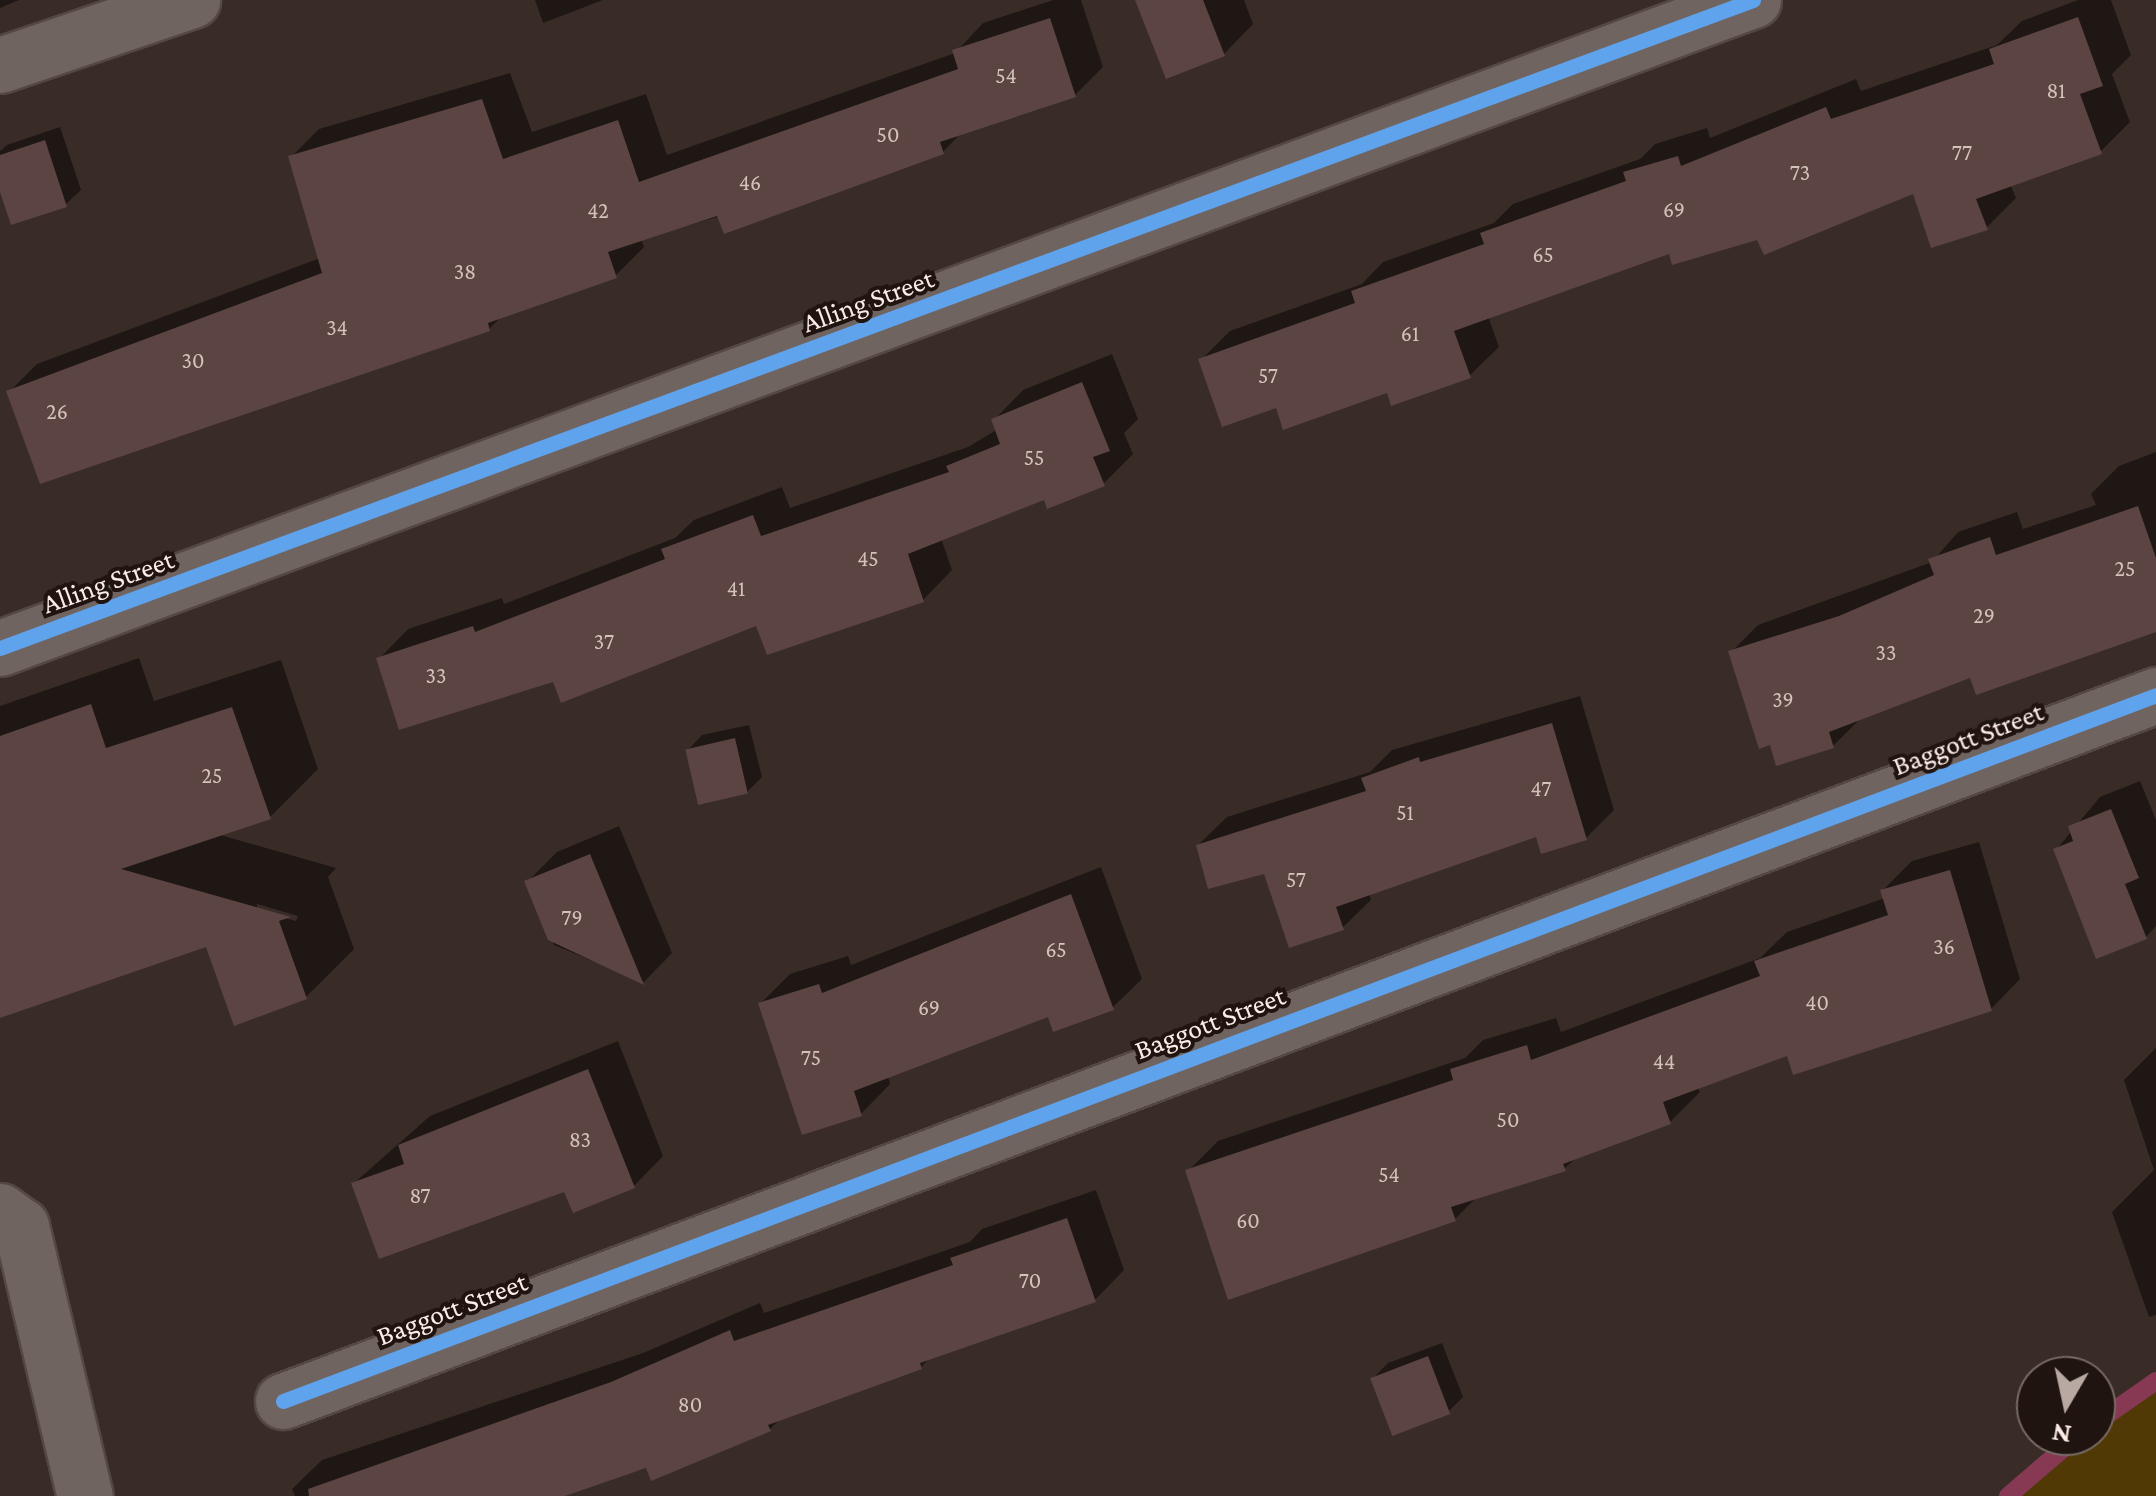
<!DOCTYPE html>
<style>
body{margin:0}
#map{position:relative;width:2156px;height:1496px;overflow:hidden;background:#392c27;font-family:"Crimson Pro",serif}
div>[style]{position:absolute}
.green>*{inset:0;background:#503905}
.shadow>*{inset:0;background:#0007}
.stream>*{height:18px;margin:-9px;padding:0 9px;transform-origin:9px;border-radius:9px;background:#873954}
.building>*{inset:0;background:#5b4442;transform-origin:0 0}
.roads{filter:drop-shadow(2px 0 #544843) drop-shadow(-2px 0 #544843) drop-shadow(0 2px #544843) drop-shadow(0 -2px #544843)}
.minor>*{height:55px;margin:-27.5px;padding:0 27.5px;transform-origin:27.5px;border-radius:27.5px;background:#706461}
.cycleway>*{height:15px;margin:-7.5px;padding:0 7.5px;transform-origin:7.5px;border-radius:7.5px;background:#60a3ed}
span{translate:-50% -50%;white-space:nowrap;text-align:center;line-height:1.15;-webkit-text-stroke:8px #201410;paint-order:stroke}
.number-label{font-size:22px;color:#d4c2bc}
.number-label span{-webkit-text-stroke-width:0}
.street-label{font-size:28px;color:#fdece5}
.north{position:absolute;left:2016px;top:1356px;width:100px;height:100px;box-sizing:border-box;background:#201410;border:2px solid #786a65;border-radius:50%;rotate:189deg;font-size:28px;font-weight:700;line-height:40px;text-align:center;color:#fdece5}
.north::after{content:'';display:block;margin:auto;width:35px;height:45px;background:#b8a9a2;clip-path:polygon(50% 0,100% 100%,50% 72%,0 100%)}
</style>
<div id="map">
<div class="green">
<i style="clip-path:polygon(2156px 1381px,2156px 1496px,2008px 1496px,2078px 1436px,2096px 1436px,2096px 1423px)"></i>
</div>
<div class="shadow">
<i style="clip-path:polygon(0 0,19px 0,0 8px)"></i>
<i style="clip-path:polygon(535px 0,603px 0,543px 23px)"></i>
<i style="clip-path:polygon(1053px 0,1081px 0,1103px 67px,1075px 95px,963px 131px,943px 152px,641px 239px,644px 247px,615px 276px,503px 315px,489px 329px,9px 392px,37px 364px,320px 258px,291px 157px,319px 129px,510px 73px,532px 132px,646px 94px,667px 155px,955px 53px,983px 23px)"></i>
<i style="clip-path:polygon(1137px 0,1244px 0,1253px 24px,1224px 54px)"></i>
<i style="clip-path:polygon(2078px 0,2111px 0,2131px 55px,2112px 74px,2130px 122px,2101px 151px,2010px 184px,2016px 198px,1986px 228px,1914px 190px,1759px 236px,1670px 251px,1488px 316px,1499px 347px,1469px 376px,1277px 405px,1201px 360px,1230px 331px,1362px 284px,1383px 262px,1494px 223px,1513px 204px,1640px 159px,1655px 144px,1707px 128px,1710px 138px,1856px 79px,1861px 91px,1997px 45px,2022px 21px)"></i>
<i style="clip-path:polygon(60px 127px,81px 190px,66px 204px,0 183px,0 151px,7px 145px)"></i>
<i style="clip-path:polygon(1112px 354px,1138px 419px,1124px 433px,1133px 454px,1104px 483px,1045px 497px,941px 538px,952px 570px,923px 600px,757px 623px,554px 679px,379px 659px,408px 629px,502px 598px,504px 604px,675px 538px,694px 520px,782px 487px,790px 508px,968px 447px,998px 429px,994px 420px,1023px 390px)"></i>
<i style="clip-path:polygon(2156px 452px,2156px 629px,1972px 674px,1862px 717px,1833px 746px,1731px 652px,1758px 625px,1932px 562px,1958px 532px,2017px 512px,2023px 529px,2096px 505px,2091px 494px,2119px 466px)"></i>
<i style="clip-path:polygon(evenodd,139px 658px,154px 701px,281px 660px,318px 769px,270px 817px,217px 834px,336px 868px,328px 877px,354px 949px,306px 997px,207px 944px,0 1015px,0 706px,139px 658px,257px 904px,298px 916px,296px 921px,257px 910px,257px 904px)"></i>
<i style="clip-path:polygon(1580px 696px,1614px 810px,1586px 838px,1538px 834px,1369px 893px,1371px 900px,1342px 928px,1266px 871px,1198px 845px,1227px 817px,1370px 772px,1392px 750px)"></i>
<i style="clip-path:polygon(749px 725px,762px 777px,747px 792px,688px 750px,702px 735px)"></i>
<i style="clip-path:polygon(2140px 781px,2156px 820px,2156px 926px,2146px 937px,2056px 850px,2100px 797px)"></i>
<i style="clip-path:polygon(619px 826px,672px 953px,644px 982px,554px 945px,527px 882px,557px 852px)"></i>
<i style="clip-path:polygon(1979px 842px,2020px 979px,1991px 1009px,1788px 1052px,1697px 1087px,1700px 1092px,1670px 1122px,1578px 1156px,1564px 1169px,1478px 1196px,1455px 1219px,1188px 1171px,1218px 1141px,1465px 1058px,1483px 1040px,1556px 1018px,1561px 1032px,1760px 958px,1787px 932px,1885px 898px,1882px 891px,1912px 861px)"></i>
<i style="clip-path:polygon(1101px 867px,1142px 979px,1112px 1008px,1049px 1014px,888px 1076px,890px 1084px,861px 1114px,761px 1003px,790px 974px,848px 956px,851px 965px)"></i>
<i style="clip-path:polygon(618px 1041px,663px 1156px,634px 1186px,353px 1184px,430px 1116px)"></i>
<i style="clip-path:polygon(2156px 1048px,2156px 1315px,2149px 1317px,2112px 1212px,2154px 1170px,2124px 1080px)"></i>
<i style="clip-path:polygon(1096px 1190px,1124px 1270px,1095px 1300px,931px 1357px,921px 1367px,782px 1417px,770px 1429px,557px 1496px,295px 1496px,292px 1489px,322px 1460px,643px 1353px,760px 1303px,764px 1313px,970px 1242px,982px 1229px)"></i>
<i style="clip-path:polygon(1442px 1343px,1463px 1397px,1448px 1412px,1373px 1378px,1388px 1363px)"></i>
</div>
<div class="stream">
<i style="left:2096px;top:1423px;width:73px;rotate:-35deg"></i>
<i style="left:2008px;top:1496px;width:92px;rotate:-40.6deg"></i>
</div>
<div class="building">
<i style="clip-path:polygon(1135px 0,1203px 0,1225px 56px,1166px 79px)"></i>
<i style="clip-path:polygon(2078px 17px,2103px 86px,2080px 94px,2102px 154px,1976px 199px,1988px 230px,1931px 248px,1913px 194px,1764px 255px,1757px 240px,1672px 265px,1669px 254px,1454px 331px,1471px 378px,1391px 406px,1387px 393px,1283px 430px,1276px 408px,1222px 427px,1198px 359px,1355px 303px,1351px 291px,1484px 244px,1480px 233px,1626px 181px,1623px 172px,1678px 156px,1681px 166px,1826px 107px,1831px 119px,1994px 64px,1989px 49px)"></i>
<i style="clip-path:polygon(1050px 18px,1076px 97px,940px 142px,944px 154px,724px 234px,717px 216px,608px 252px,617px 278px,488px 323px,490px 331px,40px 484px,6px 391px,322px 273px,288px 156px,482px 99px,503px 159px,618px 120px,639px 182px,958px 69px,952px 50px)"></i>
<i style="clip-path:polygon(45px 140px,67px 207px,11px 225px,0 192px,0 155px)"></i>
<i style="clip-path:polygon(1082px 382px,1110px 451px,1093px 457px,1105px 486px,1047px 509px,1044px 500px,908px 554px,924px 602px,767px 655px,756px 626px,561px 703px,553px 682px,399px 730px,376px 658px,473px 626px,475px 632px,665px 559px,661px 549px,753px 515px,761px 536px,949px 472px,946px 466px,1000px 444px,991px 419px)"></i>
<i style="clip-path:polygon(2138px 506px,2156px 558px,2156px 632px,1976px 695px,1970px 678px,1829px 732px,1834px 748px,1776px 766px,1770px 745px,1759px 749px,1728px 651px,1839px 616px,1934px 575px,1928px 559px,1990px 537px,1996px 555px)"></i>
<i style="clip-path:polygon(91px 704px,106px 748px,232px 707px,271px 819px,121px 869px,291px 917px,279px 921px,307px 999px,234px 1026px,206px 947px,0 1018px,0 736px)"></i>
<i style="clip-path:polygon(1552px 723px,1587px 840px,1541px 854px,1536px 837px,1336px 907px,1344px 930px,1289px 948px,1264px 874px,1208px 889px,1196px 845px,1366px 791px,1361px 778px,1419px 757px,1420px 762px)"></i>
<i style="left:735px;top:738px;width:57px;height:51px;rotate:77deg"></i>
<i style="clip-path:polygon(2111px 809px,2139px 878px,2125px 884px,2147px 939px,2096px 959px,2053px 849px,2073px 841px,2068px 826px)"></i>
<i style="clip-path:polygon(590px 854px,644px 985px,548px 940px,524px 881px)"></i>
<i style="clip-path:polygon(1950px 870px,1992px 1011px,1793px 1075px,1787px 1056px,1663px 1102px,1671px 1124px,1563px 1164px,1566px 1171px,1451px 1207px,1456px 1221px,1228px 1300px,1185px 1170px,1453px 1080px,1450px 1069px,1527px 1045px,1531px 1060px,1760px 976px,1754px 961px,1888px 915px,1880px 890px)"></i>
<i style="clip-path:polygon(1071px 894px,1114px 1010px,1053px 1032px,1048px 1017px,854px 1091px,862px 1116px,802px 1135px,758px 1003px,819px 984px,822px 993px)"></i>
<i style="clip-path:polygon(588px 1069px,635px 1188px,573px 1213px,564px 1192px,379px 1259px,351px 1183px,404px 1164px,398px 1145px)"></i>
<i style="clip-path:polygon(1067px 1218px,1096px 1302px,920px 1363px,922px 1369px,768px 1425px,771px 1431px,651px 1481px,646px 1468px,565px 1496px,309px 1496px,308px 1489px,611px 1382px,730px 1330px,734px 1341px,953px 1265px,950px 1258px)"></i>
<i style="left:1428px;top:1356px;width:62px;height:62px;rotate:69deg"></i>
</div>
<div class="roads">
<div class="minor">
<i style="left:0;top:65px;width:203px;rotate:-18.7deg"></i>
<i style="left:0;top:648px;width:1869px;rotate:-20.29deg"></i>
<i style="left:0;top:1211px;width:26px;rotate:36deg"></i>
<i style="left:21px;top:1226px;width:277px;rotate:76.7deg"></i>
<i style="left:283px;top:1401px;width:2002px;rotate:-20.65deg"></i>
</div>
</div>
<div class="cycleway">
<i style="left:0;top:648px;width:1869px;rotate:-20.29deg"></i>
<i style="left:283px;top:1401px;width:2002px;rotate:-20.65deg"></i>
</div>
<div class="number-label">
<span style="left:1006px;top:76px">54</span>
<span style="left:2056px;top:91px">81</span>
<span style="left:888px;top:135px">50</span>
<span style="left:1962px;top:153px">77</span>
<span style="left:1800px;top:173px">73</span>
<span style="left:750px;top:183px">46</span>
<span style="left:1674px;top:210px">69</span>
<span style="left:598px;top:211px">42</span>
<span style="left:1543px;top:255px">65</span>
<span style="left:465px;top:272px">38</span>
<span style="left:337px;top:328px">34</span>
<span style="left:1410px;top:334px">61</span>
<span style="left:193px;top:361px">30</span>
<span style="left:1268px;top:376px">57</span>
<span style="left:57px;top:412px">26</span>
<span style="left:1034px;top:458px">55</span>
<span style="left:868px;top:559px">45</span>
<span style="left:2125px;top:569px">25</span>
<span style="left:736px;top:589px">41</span>
<span style="left:1984px;top:616px">29</span>
<span style="left:604px;top:642px">37</span>
<span style="left:1886px;top:653px">33</span>
<span style="left:436px;top:676px">33</span>
<span style="left:1783px;top:700px">39</span>
<span style="left:212px;top:776px">25</span>
<span style="left:1541px;top:789px">47</span>
<span style="left:1405px;top:813px">51</span>
<span style="left:1296px;top:880px">57</span>
<span style="left:572px;top:918px">79</span>
<span style="left:1944px;top:947px">36</span>
<span style="left:1056px;top:950px">65</span>
<span style="left:1817px;top:1003px">40</span>
<span style="left:929px;top:1008px">69</span>
<span style="left:811px;top:1058px">75</span>
<span style="left:1664px;top:1062px">44</span>
<span style="left:1508px;top:1120px">50</span>
<span style="left:580px;top:1140px">83</span>
<span style="left:1389px;top:1175px">54</span>
<span style="left:420px;top:1196px">87</span>
<span style="left:1248px;top:1221px">60</span>
<span style="left:1030px;top:1281px">70</span>
<span style="left:690px;top:1405px">80</span>
</div>
<div class="street-label">
<span style="left:868px;top:301px;rotate:-20deg">Alling Street</span>
<span style="left:108px;top:582px;rotate:-20deg">Alling Street</span>
<span style="left:1968px;top:739px;rotate:-21deg">Baggott Street</span>
<span style="left:1210px;top:1023px;rotate:-21deg">Baggott Street</span>
<span style="left:452px;top:1309px;rotate:-21deg">Baggott Street</span>
</div>
<div class="north">N</div>
</div>
